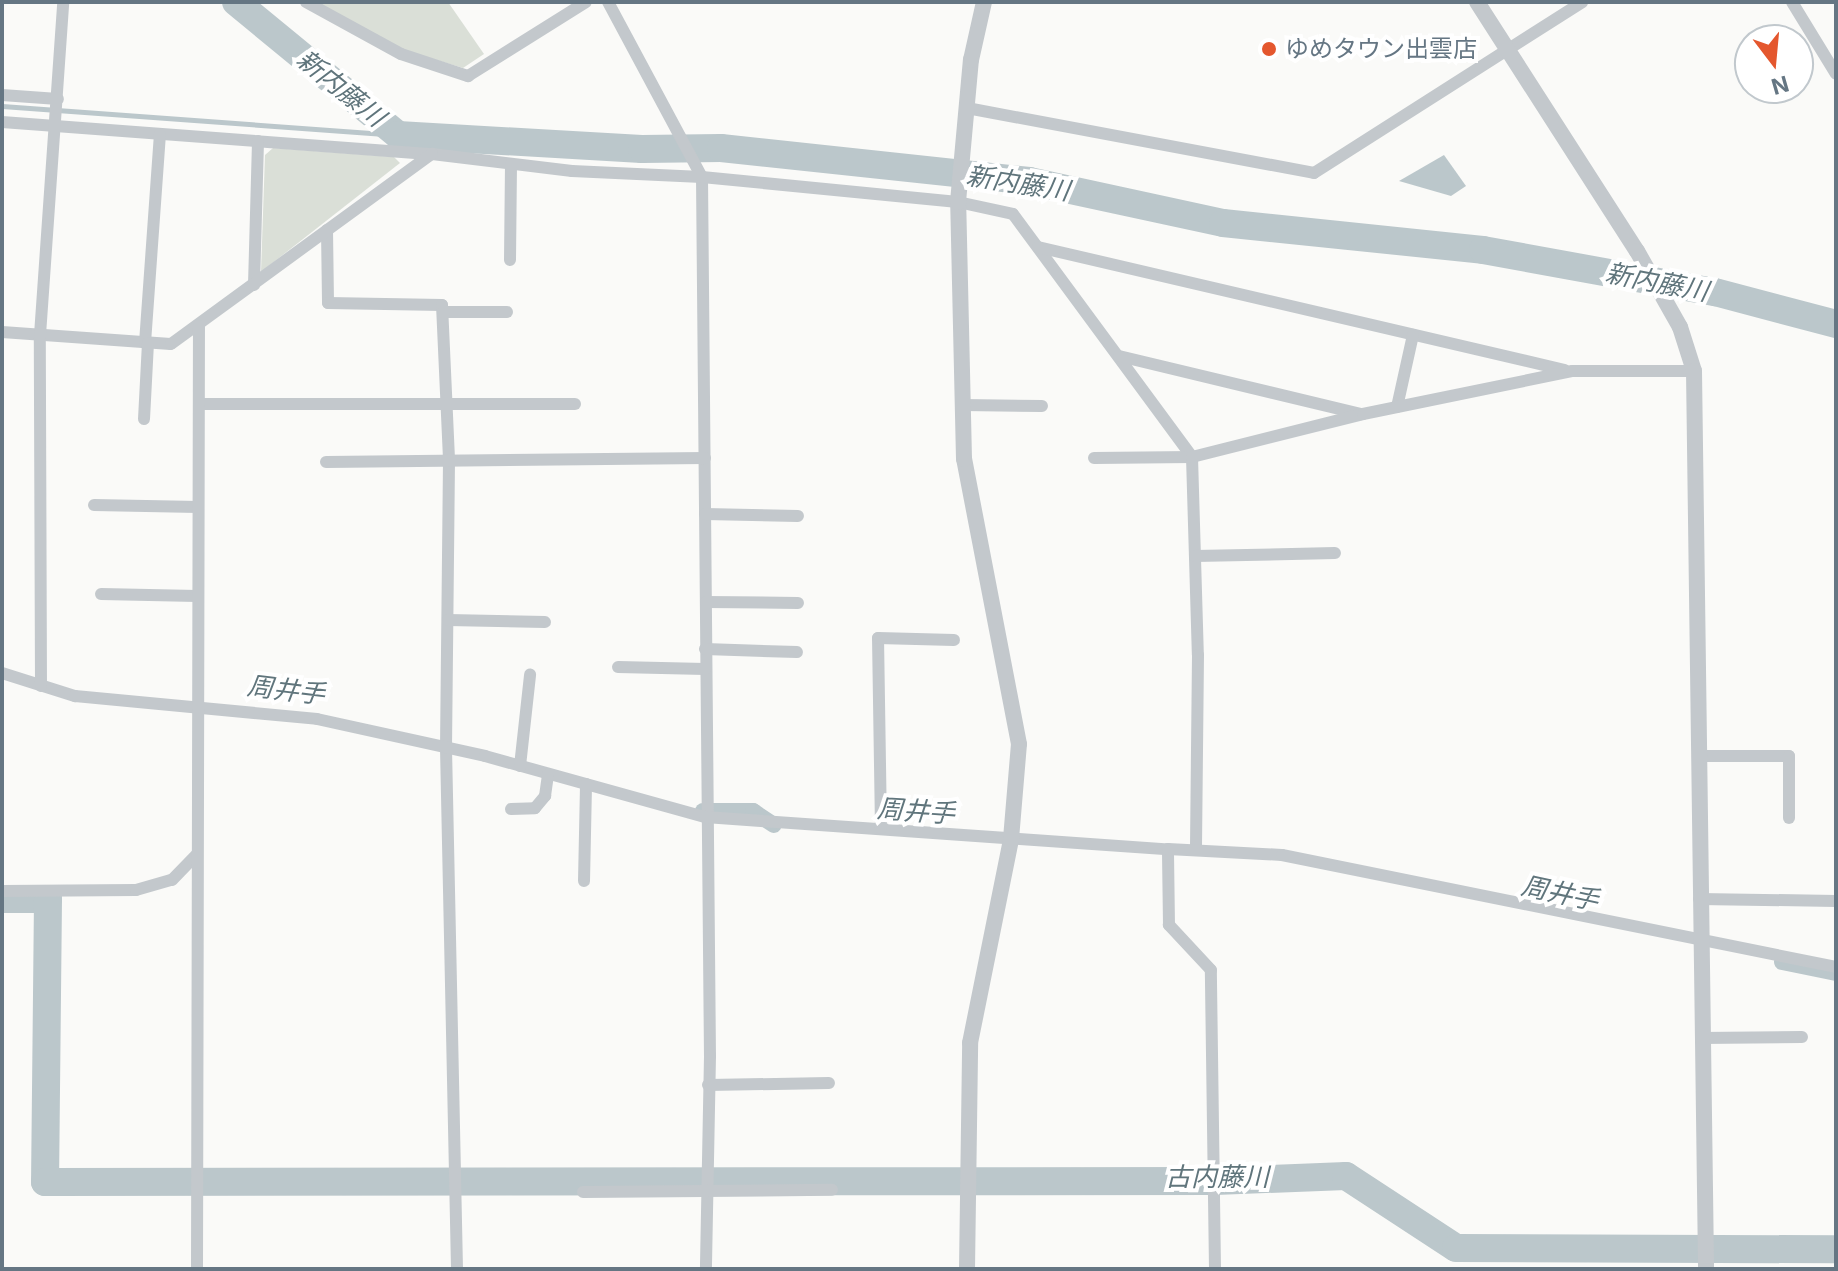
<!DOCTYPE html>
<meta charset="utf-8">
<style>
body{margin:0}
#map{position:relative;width:1838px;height:1271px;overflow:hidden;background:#fafaf8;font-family:Inter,"Noto Sans JP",sans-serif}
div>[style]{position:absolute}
.green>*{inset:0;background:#dadfd7}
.water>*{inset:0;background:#bbc7cb}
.stream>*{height:5px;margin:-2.5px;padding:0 2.5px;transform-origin:2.5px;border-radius:2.5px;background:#bbc7cb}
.canal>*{height:16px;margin:-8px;padding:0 8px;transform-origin:8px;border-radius:8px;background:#bbc7cb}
.river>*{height:28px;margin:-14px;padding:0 14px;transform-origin:14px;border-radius:14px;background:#bbc7cb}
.minor>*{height:12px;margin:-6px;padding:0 6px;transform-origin:6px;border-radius:6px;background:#c3c8cc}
.tertiary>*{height:16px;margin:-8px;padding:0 8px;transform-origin:8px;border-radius:8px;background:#c3c8cc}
.dots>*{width:22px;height:22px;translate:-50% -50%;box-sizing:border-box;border:4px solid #fff;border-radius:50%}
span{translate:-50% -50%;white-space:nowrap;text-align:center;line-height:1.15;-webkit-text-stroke:8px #fff;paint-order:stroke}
.poi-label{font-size:24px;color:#657683}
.left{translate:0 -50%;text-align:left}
.water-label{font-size:26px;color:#60757c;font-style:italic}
.frame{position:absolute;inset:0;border:4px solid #657683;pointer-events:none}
.north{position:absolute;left:1734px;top:24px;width:80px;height:80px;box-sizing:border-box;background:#fff;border:2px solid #c1c8cd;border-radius:50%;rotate:164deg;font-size:22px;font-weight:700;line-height:32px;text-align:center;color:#657683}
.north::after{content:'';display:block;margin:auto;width:28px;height:36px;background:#e4572e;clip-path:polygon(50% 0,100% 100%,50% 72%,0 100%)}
</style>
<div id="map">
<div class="green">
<i style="clip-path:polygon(312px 2px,448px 2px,484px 54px,463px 68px,404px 50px)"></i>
<i style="clip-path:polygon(273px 148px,394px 157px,400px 163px,261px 272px,265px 155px)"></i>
</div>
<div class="water">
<i style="clip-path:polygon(1444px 155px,1466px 186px,1451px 196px,1399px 181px)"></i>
</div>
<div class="stream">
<i style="left:2px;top:106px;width:397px;rotate:4.2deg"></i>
</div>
<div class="canal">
<i style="left:703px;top:811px;width:50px"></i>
<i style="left:753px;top:811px;width:25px;rotate:34deg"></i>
<i style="left:1782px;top:962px;width:55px;rotate:11.5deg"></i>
</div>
<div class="river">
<i style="left:236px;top:2px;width:210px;rotate:39.4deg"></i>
<i style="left:398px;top:135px;width:244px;rotate:3.3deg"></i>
<i style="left:642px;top:149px;width:79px;rotate:-0.7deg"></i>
<i style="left:721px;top:148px;width:310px;rotate:6.1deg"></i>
<i style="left:1029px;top:181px;width:198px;rotate:12.2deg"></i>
<i style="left:1223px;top:223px;width:261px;rotate:5.9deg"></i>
<i style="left:1483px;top:250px;width:236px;rotate:10.3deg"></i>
<i style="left:1715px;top:292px;width:125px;rotate:14.8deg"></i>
<i style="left:2px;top:899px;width:46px"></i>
<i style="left:48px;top:899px;width:283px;rotate:90.6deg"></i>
<i style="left:45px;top:1182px;width:1170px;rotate:-0.05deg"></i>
<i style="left:1215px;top:1181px;width:131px;rotate:-2.2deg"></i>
<i style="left:1346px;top:1176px;width:131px;rotate:33.2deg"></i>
<i style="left:1456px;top:1248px;width:380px;rotate:0.2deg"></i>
</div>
<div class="minor">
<i style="left:306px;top:2px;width:108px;rotate:28.7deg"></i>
<i style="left:401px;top:54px;width:71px;rotate:18.2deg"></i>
<i style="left:468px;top:76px;width:139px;rotate:-32.1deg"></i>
<i style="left:608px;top:2px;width:199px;rotate:61.8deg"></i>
<i style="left:702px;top:177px;width:879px;rotate:89.48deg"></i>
<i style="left:710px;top:1056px;width:213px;rotate:91.1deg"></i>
<i style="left:1792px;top:2px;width:84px;rotate:58.6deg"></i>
<i style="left:2px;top:95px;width:56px;rotate:4.1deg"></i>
<i style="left:967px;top:108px;width:353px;rotate:10.6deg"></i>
<i style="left:1314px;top:173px;width:318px;rotate:-32.5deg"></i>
<i style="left:2px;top:122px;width:431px;rotate:4.3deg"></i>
<i style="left:432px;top:154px;width:141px;rotate:6.9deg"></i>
<i style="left:572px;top:171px;width:130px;rotate:2.6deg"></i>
<i style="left:702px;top:177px;width:257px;rotate:5.6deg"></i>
<i style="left:958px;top:202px;width:56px;rotate:12.3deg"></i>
<i style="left:1013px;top:214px;width:302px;rotate:53.6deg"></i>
<i style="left:1192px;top:457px;width:198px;rotate:88.3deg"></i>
<i style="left:1198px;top:655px;width:195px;rotate:90.6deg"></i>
<i style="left:327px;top:230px;width:73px;rotate:89.2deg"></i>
<i style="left:328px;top:303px;width:114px;rotate:1deg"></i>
<i style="left:442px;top:305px;width:156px;rotate:87.4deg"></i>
<i style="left:449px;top:461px;width:287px;rotate:90.6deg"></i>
<i style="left:446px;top:748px;width:521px;rotate:88.79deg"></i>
<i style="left:1038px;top:247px;width:541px;rotate:13.14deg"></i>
<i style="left:510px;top:260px;width:96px;rotate:-89.4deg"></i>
<i style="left:254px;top:285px;width:144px;rotate:-88.4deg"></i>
<i style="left:443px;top:312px;width:64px"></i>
<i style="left:2px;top:332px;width:169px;rotate:4.1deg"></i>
<i style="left:171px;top:344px;width:323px;rotate:-36.1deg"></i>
<i style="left:145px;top:343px;width:209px;rotate:-85.9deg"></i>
<i style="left:1119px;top:356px;width:249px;rotate:13.5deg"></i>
<i style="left:199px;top:404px;width:376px"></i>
<i style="left:963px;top:405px;width:79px;rotate:0.7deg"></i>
<i style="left:1397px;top:407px;width:74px;rotate:-77.5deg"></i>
<i style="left:144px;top:419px;width:76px;rotate:-87deg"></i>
<i style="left:1094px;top:458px;width:98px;rotate:-0.6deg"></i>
<i style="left:1192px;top:457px;width:176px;rotate:-14.1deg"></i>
<i style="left:1363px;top:414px;width:213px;rotate:-11.6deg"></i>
<i style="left:1572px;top:371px;width:122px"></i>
<i style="left:326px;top:462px;width:379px;rotate:-0.6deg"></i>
<i style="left:94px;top:505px;width:104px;rotate:1.1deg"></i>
<i style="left:705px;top:514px;width:93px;rotate:1.2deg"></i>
<i style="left:1195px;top:556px;width:140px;rotate:-1.2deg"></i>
<i style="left:101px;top:594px;width:96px;rotate:1.2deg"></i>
<i style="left:706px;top:602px;width:92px;rotate:0.6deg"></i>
<i style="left:448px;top:620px;width:97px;rotate:1.2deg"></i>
<i style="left:705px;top:649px;width:92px;rotate:1.9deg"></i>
<i style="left:618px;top:667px;width:87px;rotate:1.3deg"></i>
<i style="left:2px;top:673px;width:77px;rotate:17.5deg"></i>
<i style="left:75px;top:696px;width:243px;rotate:5.4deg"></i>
<i style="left:317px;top:719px;width:172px;rotate:12.4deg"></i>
<i style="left:485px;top:756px;width:228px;rotate:15.5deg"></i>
<i style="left:705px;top:817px;width:464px;rotate:4deg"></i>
<i style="left:41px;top:686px;width:351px;rotate:-90.2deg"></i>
<i style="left:40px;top:335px;width:334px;rotate:-86deg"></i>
<i style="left:1698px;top:756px;width:91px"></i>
<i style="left:1789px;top:756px;width:62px;rotate:90deg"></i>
<i style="left:520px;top:766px;width:92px;rotate:-83.7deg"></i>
<i style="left:511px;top:809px;width:24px;rotate:-2deg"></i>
<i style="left:535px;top:808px;width:16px;rotate:-50deg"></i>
<i style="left:545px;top:796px;width:22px;rotate:-82deg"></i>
<i style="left:881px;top:828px;width:190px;rotate:-90.9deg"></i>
<i style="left:878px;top:638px;width:76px;rotate:1.5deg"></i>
<i style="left:584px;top:881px;width:97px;rotate:-88.8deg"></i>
<i style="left:2px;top:891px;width:134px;rotate:-0.4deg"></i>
<i style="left:136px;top:890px;width:37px;rotate:-16deg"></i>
<i style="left:172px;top:880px;width:35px;rotate:-46deg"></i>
<i style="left:1699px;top:899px;width:137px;rotate:0.8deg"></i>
<i style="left:1701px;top:1038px;width:101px;rotate:-0.6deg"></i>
<i style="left:708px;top:1085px;width:121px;rotate:-0.9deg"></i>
<i style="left:583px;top:1192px;width:249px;rotate:-0.5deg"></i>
<i style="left:197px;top:1269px;width:943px;rotate:-89.88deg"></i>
<i style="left:1215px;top:1269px;width:299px;rotate:-90.8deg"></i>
<i style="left:1211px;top:970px;width:62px;rotate:-133deg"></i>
<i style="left:1169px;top:925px;width:76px;rotate:-90.8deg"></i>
<i style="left:1168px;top:849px;width:114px;rotate:3deg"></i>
<i style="left:1282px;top:855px;width:565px;rotate:11.43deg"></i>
</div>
<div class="tertiary">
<i style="left:1477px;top:2px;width:296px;rotate:57.3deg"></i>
<i style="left:1637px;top:251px;width:87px;rotate:60.5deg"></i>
<i style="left:1680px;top:327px;width:46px;rotate:72.3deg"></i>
<i style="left:1694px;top:371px;width:898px;rotate:89.23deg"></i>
<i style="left:967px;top:1269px;width:226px;rotate:-89.2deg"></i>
<i style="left:970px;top:1043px;width:208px;rotate:-78.6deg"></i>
<i style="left:1011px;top:839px;width:95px;rotate:-85.2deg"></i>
<i style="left:1019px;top:744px;width:290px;rotate:-100.9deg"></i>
<i style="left:964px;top:459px;width:257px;rotate:-91.3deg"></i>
<i style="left:958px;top:202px;width:143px;rotate:-84.8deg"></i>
<i style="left:971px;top:60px;width:59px;rotate:-77.4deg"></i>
</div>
<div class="dots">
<i style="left:1269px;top:49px;background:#e4572e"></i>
</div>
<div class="poi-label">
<span class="left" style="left:1285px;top:49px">ゆめタウン出雲店</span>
</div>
<div class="water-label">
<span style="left:341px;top:88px;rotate:39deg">新内藤川</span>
<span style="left:1018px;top:183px;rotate:9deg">新内藤川</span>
<span style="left:1657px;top:282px;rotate:11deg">新内藤川</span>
<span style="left:286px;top:690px;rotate:7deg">周井手</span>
<span style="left:916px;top:811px;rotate:4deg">周井手</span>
<span style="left:1560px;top:893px;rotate:12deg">周井手</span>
<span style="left:1217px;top:1177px">古内藤川</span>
</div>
<div class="frame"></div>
<div class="north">N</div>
</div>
